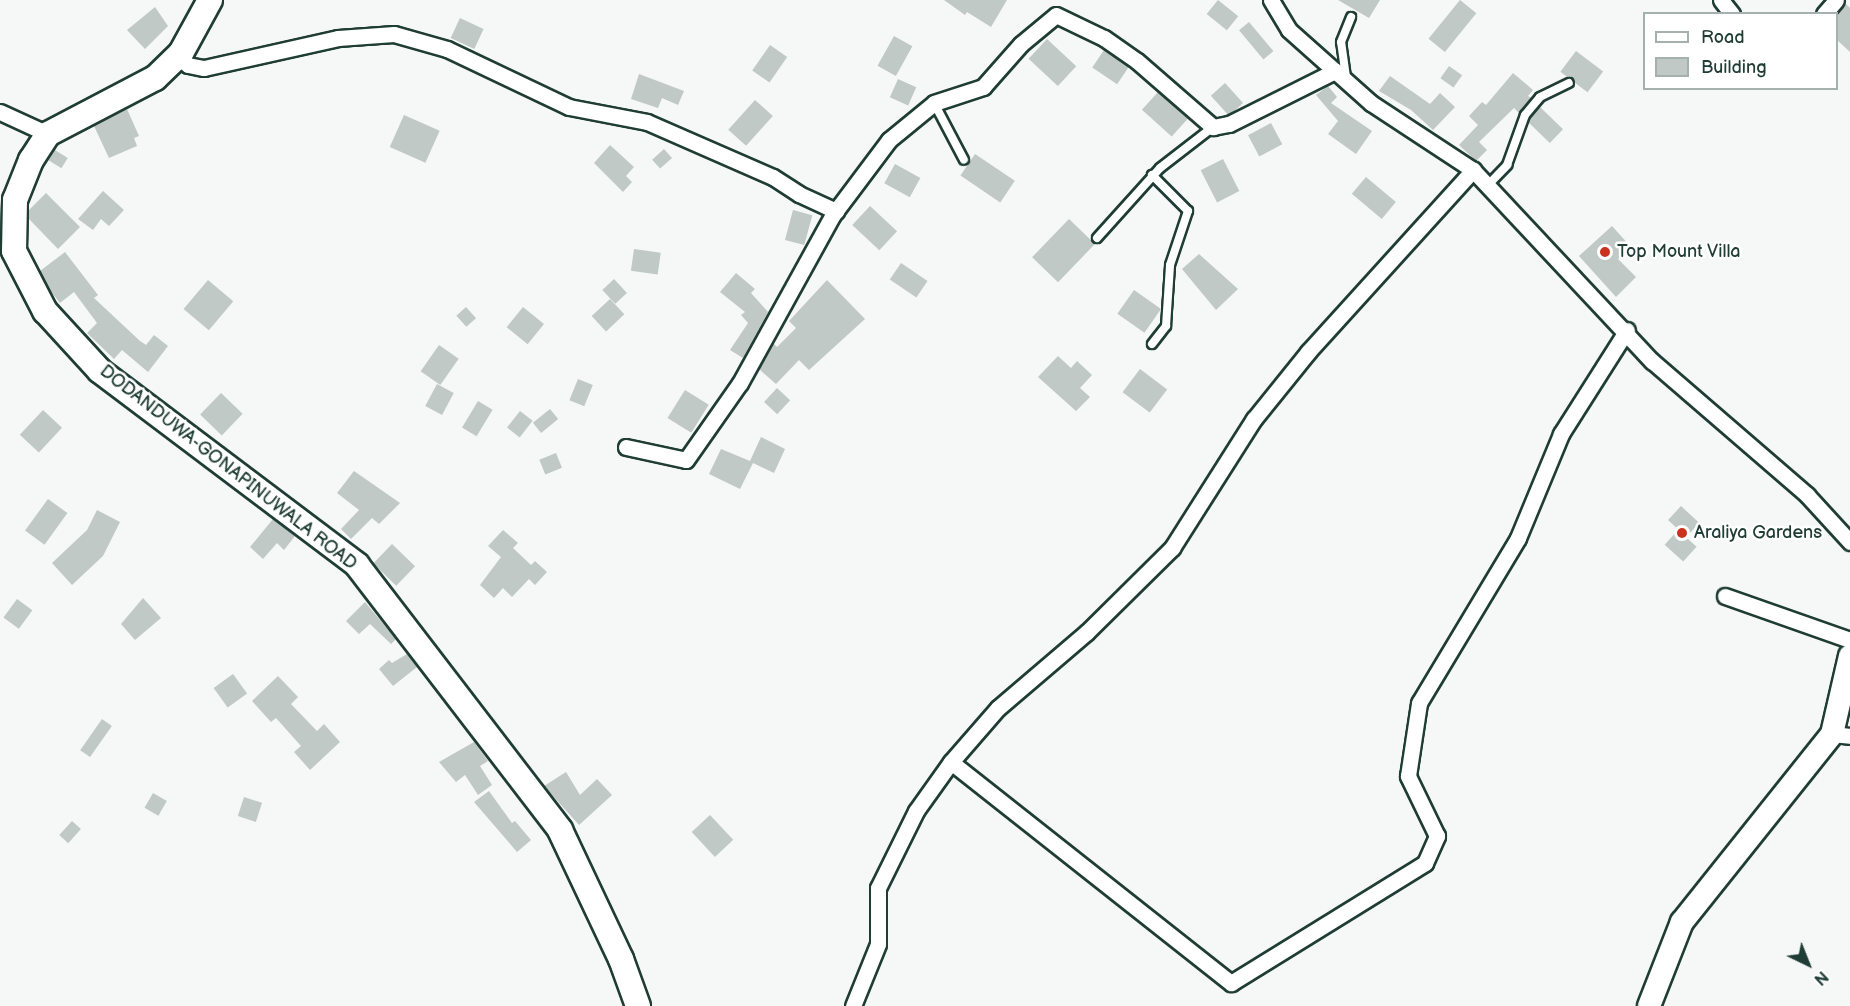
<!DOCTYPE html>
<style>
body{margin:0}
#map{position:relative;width:1850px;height:1006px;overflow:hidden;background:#f6f7f7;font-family:"Balsamiq Sans",sans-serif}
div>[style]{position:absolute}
.building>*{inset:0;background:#c0c9c6;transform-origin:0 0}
.roads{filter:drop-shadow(2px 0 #1f3d34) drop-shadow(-2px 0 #1f3d34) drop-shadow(0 2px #1f3d34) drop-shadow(0 -2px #1f3d34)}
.lane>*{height:8px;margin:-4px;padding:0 4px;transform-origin:4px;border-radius:4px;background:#fff}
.street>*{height:15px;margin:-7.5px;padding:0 7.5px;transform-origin:7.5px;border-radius:7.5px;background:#fff}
.secondary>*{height:22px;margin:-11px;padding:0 11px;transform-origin:11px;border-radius:11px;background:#fff}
.primary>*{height:24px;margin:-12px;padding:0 12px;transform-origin:12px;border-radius:12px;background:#fff}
.dots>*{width:16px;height:16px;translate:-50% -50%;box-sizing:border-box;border:3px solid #fff;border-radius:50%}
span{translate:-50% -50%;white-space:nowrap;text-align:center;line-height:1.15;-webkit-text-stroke:5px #fff;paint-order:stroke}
.poi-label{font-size:18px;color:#1f3d34}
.left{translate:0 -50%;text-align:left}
.street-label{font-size:18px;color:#1f3d34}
.legend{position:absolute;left:1643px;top:12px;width:195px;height:78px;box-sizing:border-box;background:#fff;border:2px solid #a5b1ae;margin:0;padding:8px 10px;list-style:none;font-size:18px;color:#1f3d34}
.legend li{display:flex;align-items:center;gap:12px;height:30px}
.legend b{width:30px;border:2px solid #a5b1ae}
.north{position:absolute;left:1778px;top:934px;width:60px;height:60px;-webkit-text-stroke:4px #fff;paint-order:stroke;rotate:137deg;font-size:16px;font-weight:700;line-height:24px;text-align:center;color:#1f3d34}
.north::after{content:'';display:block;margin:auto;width:21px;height:27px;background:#1f3d34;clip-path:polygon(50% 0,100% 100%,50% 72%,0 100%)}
</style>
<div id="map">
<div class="building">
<i style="clip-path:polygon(944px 0,1007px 0,991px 27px,967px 12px,965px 15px)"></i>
<i style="left:1218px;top:0;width:26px;height:18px;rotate:39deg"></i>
<i style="clip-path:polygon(1338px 0,1380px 0,1369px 18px)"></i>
<i style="left:1460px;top:0;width:21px;height:50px;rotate:39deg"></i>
<i style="clip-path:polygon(1845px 3px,1850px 8px,1850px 52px,1836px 39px,1836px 14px)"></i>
<i style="clip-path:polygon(155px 7px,168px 26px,145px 49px,127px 30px)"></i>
<i style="left:460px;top:18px;width:26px;height:22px;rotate:25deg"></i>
<i style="left:1249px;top:22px;width:38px;height:13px;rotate:50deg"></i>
<i style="left:894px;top:36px;width:21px;height:34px;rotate:29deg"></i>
<i style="left:1047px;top:39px;width:40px;height:27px;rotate:43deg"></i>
<i style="left:770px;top:45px;width:21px;height:31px;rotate:35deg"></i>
<i style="left:1104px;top:50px;width:30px;height:21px;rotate:34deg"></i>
<i style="left:1576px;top:51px;width:34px;height:26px;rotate:37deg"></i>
<i style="left:1449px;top:66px;width:16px;height:15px;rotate:35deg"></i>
<i style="clip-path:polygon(1513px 73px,1533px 90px,1528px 96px,1531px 98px,1519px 113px,1514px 108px,1479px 142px,1487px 150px,1476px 161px,1459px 145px,1478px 125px,1469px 116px,1482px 102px,1486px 105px)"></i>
<i style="clip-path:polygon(639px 74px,684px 91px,678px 105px,662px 98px,658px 108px,631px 99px)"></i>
<i style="clip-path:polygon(1390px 76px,1430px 104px,1440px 93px,1455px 107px,1433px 130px,1411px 110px,1379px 91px)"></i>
<i style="left:898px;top:79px;width:20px;height:20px;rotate:24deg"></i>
<i style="left:1225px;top:83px;width:27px;height:19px;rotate:48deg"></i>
<i style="clip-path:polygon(1328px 86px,1337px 97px,1331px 103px,1372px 131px,1356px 154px,1328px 134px,1338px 121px,1316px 95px)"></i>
<i style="left:1158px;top:92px;width:40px;height:24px;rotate:42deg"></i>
<i style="left:755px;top:100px;width:24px;height:40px;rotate:42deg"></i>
<i style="left:1540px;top:107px;width:32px;height:19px;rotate:44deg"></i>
<i style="clip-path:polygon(127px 109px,139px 136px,134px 138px,137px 146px,109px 158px,94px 126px)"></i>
<i style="left:404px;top:115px;width:39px;height:35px;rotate:24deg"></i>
<i style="left:1271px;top:123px;width:24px;height:26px;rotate:62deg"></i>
<i style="clip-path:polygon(610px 145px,634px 167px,626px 176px,632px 182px,623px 192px,594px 163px)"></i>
<i style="left:664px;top:149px;width:12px;height:16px;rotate:48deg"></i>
<i style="left:55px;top:150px;width:15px;height:12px;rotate:32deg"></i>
<i style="left:975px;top:154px;width:48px;height:26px;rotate:34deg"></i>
<i style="left:1223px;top:159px;width:36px;height:25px;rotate:63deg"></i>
<i style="left:895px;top:164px;width:29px;height:22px;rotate:29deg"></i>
<i style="left:1366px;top:177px;width:39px;height:22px;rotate:40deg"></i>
<i style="clip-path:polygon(103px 191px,124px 210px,109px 226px,101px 219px,93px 230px,78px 219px)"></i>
<i style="clip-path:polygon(46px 193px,80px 227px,58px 249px,29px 219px,29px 210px)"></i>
<i style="left:870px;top:206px;width:37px;height:26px;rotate:43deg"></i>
<i style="left:793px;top:210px;width:20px;height:31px;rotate:15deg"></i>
<i style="left:1069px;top:219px;width:36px;height:53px;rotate:44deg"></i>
<i style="clip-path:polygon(1612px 226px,1631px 247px,1618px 259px,1636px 277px,1616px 297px,1579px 256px)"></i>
<i style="left:634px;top:249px;width:27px;height:22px;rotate:8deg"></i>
<i style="clip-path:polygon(65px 252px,98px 295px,94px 298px,140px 341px,146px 345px,154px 335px,168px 346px,148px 372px,122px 350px,114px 359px,87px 333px,97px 323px,74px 292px,60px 303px,49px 289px,40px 271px)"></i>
<i style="clip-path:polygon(1199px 254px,1238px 289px,1216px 310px,1182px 269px)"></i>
<i style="left:901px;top:263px;width:32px;height:20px;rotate:34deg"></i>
<i style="clip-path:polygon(736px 273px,755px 289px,751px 293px,768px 312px,743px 358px,730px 350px,748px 323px,741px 315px,745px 312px,720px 292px)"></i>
<i style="left:614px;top:279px;width:19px;height:16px;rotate:47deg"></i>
<i style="left:208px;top:280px;width:33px;height:38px;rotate:40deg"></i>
<i style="clip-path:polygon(827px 280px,865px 319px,809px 370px,799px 360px,776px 384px,759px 369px,773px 343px,777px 347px,796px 328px,789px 321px)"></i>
<i style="left:1134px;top:290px;width:33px;height:29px;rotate:35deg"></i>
<i style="left:610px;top:299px;width:21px;height:25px;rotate:47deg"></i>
<i style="left:466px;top:307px;width:15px;height:13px;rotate:48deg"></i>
<i style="left:523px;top:307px;width:27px;height:26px;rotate:39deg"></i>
<i style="left:439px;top:345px;width:24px;height:32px;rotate:35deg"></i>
<i style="clip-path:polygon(1058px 356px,1071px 368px,1077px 361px,1092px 375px,1080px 388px,1090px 397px,1076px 411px,1038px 377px)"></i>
<i style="left:1140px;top:369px;width:34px;height:29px;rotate:37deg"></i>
<i style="left:578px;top:379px;width:16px;height:23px;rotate:22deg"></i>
<i style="left:437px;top:384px;width:19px;height:25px;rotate:28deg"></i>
<i style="left:777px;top:388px;width:18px;height:19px;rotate:43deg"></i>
<i style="left:685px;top:390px;width:28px;height:33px;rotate:32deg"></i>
<i style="left:221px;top:393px;width:30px;height:30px;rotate:44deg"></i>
<i style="left:478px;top:401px;width:17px;height:31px;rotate:31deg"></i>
<i style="left:550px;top:409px;width:13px;height:22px;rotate:51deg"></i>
<i style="left:43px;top:410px;width:26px;height:34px;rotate:43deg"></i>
<i style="left:520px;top:411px;width:16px;height:21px;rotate:38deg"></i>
<i style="clip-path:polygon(761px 437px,785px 449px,774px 473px,753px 463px,740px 489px,709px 474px,721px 449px,750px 461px)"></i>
<i style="left:556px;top:453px;width:16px;height:18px;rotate:68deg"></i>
<i style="clip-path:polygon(354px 471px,400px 503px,379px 524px,372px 518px,351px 539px,341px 529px,359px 510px,337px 493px)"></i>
<i style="left:48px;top:499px;width:24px;height:39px;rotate:36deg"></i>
<i style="left:1681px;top:506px;width:25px;height:19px;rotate:43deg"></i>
<i style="clip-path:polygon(97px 510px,120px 522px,103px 556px,72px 585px,52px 563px,87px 530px)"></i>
<i style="clip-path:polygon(273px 519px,295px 536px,284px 550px,277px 543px,263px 559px,250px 547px)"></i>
<i style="clip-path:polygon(503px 530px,518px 543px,513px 548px,531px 565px,535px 561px,547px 572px,535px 585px,529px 579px,512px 597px,503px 588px,494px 598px,480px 585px,501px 557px,488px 546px)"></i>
<i style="left:1678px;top:530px;width:25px;height:20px;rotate:42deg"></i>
<i style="left:392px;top:544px;width:32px;height:27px;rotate:44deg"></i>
<i style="clip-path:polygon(143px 598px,161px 618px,135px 640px,121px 624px)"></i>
<i style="left:17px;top:599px;width:19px;height:23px;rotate:36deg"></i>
<i style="clip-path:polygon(365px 602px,396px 639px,391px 644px,370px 624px,359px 634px,346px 621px)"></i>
<i style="clip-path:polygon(407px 654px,417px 667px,393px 686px,379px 669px,389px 660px,392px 663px)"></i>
<i style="left:233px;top:674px;width:24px;height:24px;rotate:54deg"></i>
<i style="clip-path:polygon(278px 676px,298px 697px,291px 704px,317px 731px,324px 724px,340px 742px,310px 770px,294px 752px,301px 746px,276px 718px,271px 722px,252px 701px)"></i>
<i style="left:102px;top:719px;width:12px;height:38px;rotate:35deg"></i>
<i style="clip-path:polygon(474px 742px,488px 761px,480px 766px,492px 785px,478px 795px,465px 775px,456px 782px,439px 762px)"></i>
<i style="clip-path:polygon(566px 772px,580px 795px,597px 779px,612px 795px,579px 825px,544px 786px)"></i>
<i style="clip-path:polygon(489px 791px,512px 823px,515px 821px,531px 840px,517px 852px,474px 802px)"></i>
<i style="left:153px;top:793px;width:16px;height:17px;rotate:30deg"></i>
<i style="left:244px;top:797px;width:19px;height:20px;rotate:18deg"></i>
<i style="left:710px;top:815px;width:34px;height:25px;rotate:47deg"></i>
<i style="left:72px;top:821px;width:12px;height:19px;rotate:42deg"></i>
</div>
<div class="roads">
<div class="lane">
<i style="left:1346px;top:77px;width:35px;rotate:-98deg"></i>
<i style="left:1341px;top:42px;width:27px;rotate:-68deg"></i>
<i style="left:934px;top:103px;width:64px;rotate:62.2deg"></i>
<i style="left:1488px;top:185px;width:28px;rotate:-46deg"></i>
<i style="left:1507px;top:165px;width:53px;rotate:-70.2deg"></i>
<i style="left:1525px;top:115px;width:23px;rotate:-50deg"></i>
<i style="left:1540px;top:97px;width:32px;rotate:-26deg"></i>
<i style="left:1097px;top:238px;width:94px;rotate:-48deg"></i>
<i style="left:1160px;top:168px;width:67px;rotate:-37.7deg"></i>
<i style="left:1152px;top:344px;width:23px;rotate:-52deg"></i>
<i style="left:1166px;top:326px;width:61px;rotate:-86.2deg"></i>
<i style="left:1170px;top:265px;width:57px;rotate:-71.6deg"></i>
<i style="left:1188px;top:211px;width:51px;rotate:-135deg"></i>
</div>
<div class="street">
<i style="left:1271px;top:0;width:35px;rotate:59deg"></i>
<i style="left:1289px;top:30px;width:110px;rotate:41.7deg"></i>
<i style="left:1371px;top:103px;width:122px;rotate:33.3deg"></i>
<i style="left:1473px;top:170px;width:262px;rotate:46.9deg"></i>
<i style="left:1652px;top:361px;width:205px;rotate:40.8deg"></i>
<i style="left:1807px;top:495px;width:64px;rotate:47.5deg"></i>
<i style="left:1721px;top:0;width:18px;rotate:52deg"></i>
<i style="left:1824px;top:14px;width:18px;rotate:-49deg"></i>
<i style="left:177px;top:56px;width:14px;rotate:39deg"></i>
<i style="left:188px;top:65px;width:16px;rotate:11deg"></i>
<i style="left:204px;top:68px;width:137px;rotate:-12.6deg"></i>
<i style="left:338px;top:38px;width:56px;rotate:-4.1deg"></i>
<i style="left:394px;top:34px;width:55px;rotate:15.8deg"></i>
<i style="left:447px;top:49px;width:135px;rotate:25.4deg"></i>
<i style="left:569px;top:107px;width:79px;rotate:10.9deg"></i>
<i style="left:647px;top:122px;width:137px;rotate:23.6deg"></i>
<i style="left:773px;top:177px;width:31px;rotate:33deg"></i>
<i style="left:799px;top:194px;width:41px;rotate:24.7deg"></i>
<i style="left:0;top:112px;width:53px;rotate:24.6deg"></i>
<i style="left:626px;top:447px;width:61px;rotate:12.2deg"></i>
<i style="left:686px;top:460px;width:94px;rotate:-55deg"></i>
<i style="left:740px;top:383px;width:191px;rotate:-61.1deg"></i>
<i style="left:832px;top:216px;width:95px;rotate:-53.1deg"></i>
<i style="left:889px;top:140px;width:58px;rotate:-39.4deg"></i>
<i style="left:934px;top:103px;width:52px;rotate:-18.1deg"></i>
<i style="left:983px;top:87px;width:57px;rotate:-48.5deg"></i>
<i style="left:1021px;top:44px;width:45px;rotate:-39.6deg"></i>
<i style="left:1056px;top:15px;width:53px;rotate:25.6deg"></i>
<i style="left:1104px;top:38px;width:40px;rotate:34.9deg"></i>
<i style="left:1137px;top:61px;width:101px;rotate:41deg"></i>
<i style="left:1213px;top:127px;width:16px;rotate:-11deg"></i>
<i style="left:1229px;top:124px;width:119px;rotate:-26.6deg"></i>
<i style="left:1725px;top:596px;width:133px;rotate:19.4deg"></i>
<i style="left:1832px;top:734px;width:18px;rotate:6deg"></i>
<i style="left:951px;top:762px;width:357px;rotate:38.3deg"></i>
<i style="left:1231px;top:983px;width:228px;rotate:-31.7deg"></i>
<i style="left:1425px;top:863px;width:30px;rotate:-66deg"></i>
<i style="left:1437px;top:836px;width:67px;rotate:-115.8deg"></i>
<i style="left:1408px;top:776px;width:74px;rotate:-81.4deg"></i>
<i style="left:1419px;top:703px;width:192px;rotate:-59deg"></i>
<i style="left:1518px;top:538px;width:113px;rotate:-67.5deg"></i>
<i style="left:1561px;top:434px;width:123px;rotate:-57.6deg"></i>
<i style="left:853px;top:1006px;width:67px;rotate:-68deg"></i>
<i style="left:878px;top:944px;width:56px;rotate:-90deg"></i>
<i style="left:878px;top:888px;width:86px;rotate:-63.7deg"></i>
<i style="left:916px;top:811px;width:60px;rotate:-54.5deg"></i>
<i style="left:951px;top:762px;width:72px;rotate:-49deg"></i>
<i style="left:998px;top:708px;width:117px;rotate:-40.5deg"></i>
<i style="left:1087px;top:632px;width:120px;rotate:-44.7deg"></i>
<i style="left:1172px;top:548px;width:153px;rotate:-57.6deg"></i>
<i style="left:1254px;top:419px;width:86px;rotate:-51.1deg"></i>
<i style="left:1308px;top:352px;width:246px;rotate:-47.8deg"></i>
</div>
<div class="secondary">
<i style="left:1649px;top:1006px;width:90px;rotate:-68.6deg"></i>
<i style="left:1682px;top:922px;width:241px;rotate:-51.4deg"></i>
<i style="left:1832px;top:734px;width:80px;rotate:-77deg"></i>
</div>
<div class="primary">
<i style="left:210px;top:0;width:60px;rotate:118.7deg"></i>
<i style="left:181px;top:53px;width:36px;rotate:136deg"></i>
<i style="left:155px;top:78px;width:121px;rotate:152.4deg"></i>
<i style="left:48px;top:134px;width:31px;rotate:123deg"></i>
<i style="left:31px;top:160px;width:43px;rotate:111.8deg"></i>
<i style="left:15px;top:200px;width:51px;rotate:91.1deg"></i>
<i style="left:14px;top:251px;width:68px;rotate:62.7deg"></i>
<i style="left:45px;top:311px;width:81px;rotate:47.5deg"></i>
<i style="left:100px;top:371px;width:322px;rotate:37deg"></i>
<i style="left:357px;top:565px;width:334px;rotate:52.5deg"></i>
<i style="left:560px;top:830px;width:143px;rotate:64.7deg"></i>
<i style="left:621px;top:959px;width:50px;rotate:70.1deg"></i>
</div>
</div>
<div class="dots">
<i style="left:1605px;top:252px;background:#c8321e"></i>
<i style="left:1682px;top:533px;background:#c8321e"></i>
</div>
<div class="poi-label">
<span class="left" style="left:1617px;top:252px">Top Mount Villa</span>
<span class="left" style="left:1694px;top:533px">Araliya Gardens</span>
</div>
<div class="street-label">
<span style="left:228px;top:468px;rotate:38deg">DODANDUWA-GONAPINUWALA ROAD</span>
</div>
<ul class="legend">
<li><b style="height:8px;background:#fff"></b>Road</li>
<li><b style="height:16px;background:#c0c9c6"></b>Building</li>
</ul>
<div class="north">N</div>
</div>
